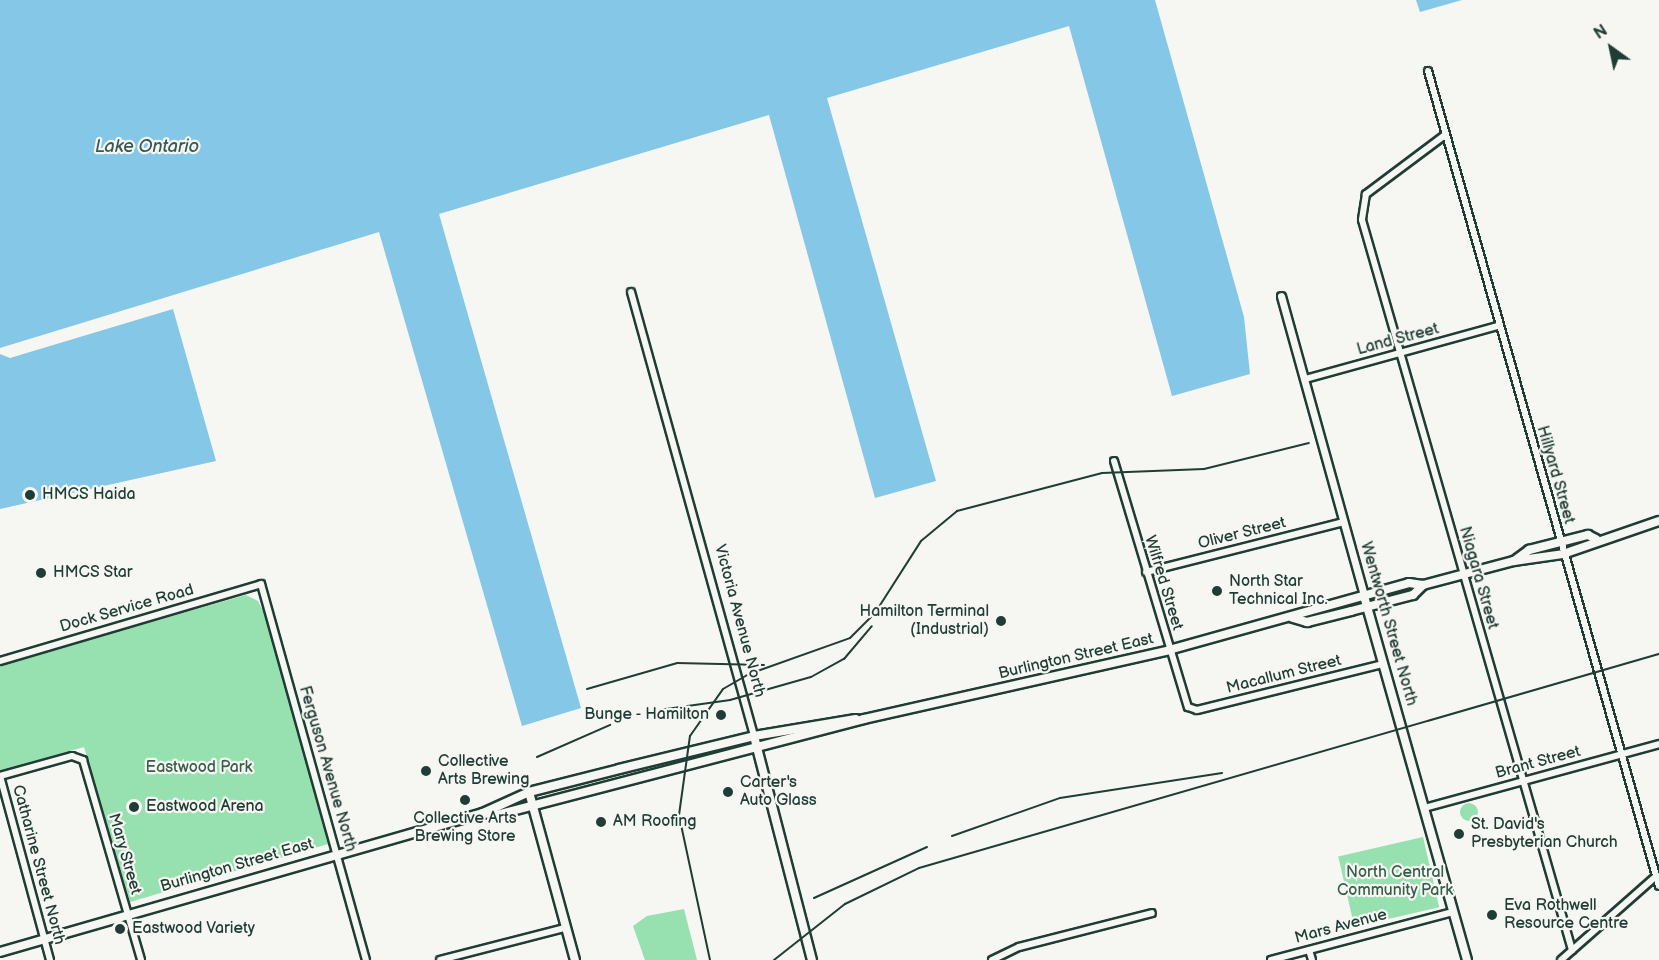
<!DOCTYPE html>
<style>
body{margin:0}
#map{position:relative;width:1659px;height:960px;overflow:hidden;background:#f6f6f2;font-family:"Balsamiq Sans",sans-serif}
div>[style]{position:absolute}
.green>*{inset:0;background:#97e0b0;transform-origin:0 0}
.round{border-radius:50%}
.water>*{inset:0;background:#85c7e6}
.roads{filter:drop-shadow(2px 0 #1f3d34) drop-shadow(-2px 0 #1f3d34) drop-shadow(0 2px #1f3d34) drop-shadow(0 -2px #1f3d34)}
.minor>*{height:6px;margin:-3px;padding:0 3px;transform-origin:3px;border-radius:3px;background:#f6f6f2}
.tertiary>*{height:7px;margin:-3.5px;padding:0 3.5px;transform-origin:3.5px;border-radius:3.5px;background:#f6f6f2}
.secondary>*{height:8px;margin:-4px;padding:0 4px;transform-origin:4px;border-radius:4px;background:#f6f6f2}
.rail>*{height:2px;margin:-1px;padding:0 1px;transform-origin:1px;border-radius:1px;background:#1f3d34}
.dots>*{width:16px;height:16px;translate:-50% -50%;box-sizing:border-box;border:3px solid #f6f6f2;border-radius:50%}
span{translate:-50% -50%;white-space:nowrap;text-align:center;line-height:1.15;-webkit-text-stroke:4.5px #f6f6f2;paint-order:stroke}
.street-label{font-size:16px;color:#1f3d34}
.poi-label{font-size:16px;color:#1f3d34}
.left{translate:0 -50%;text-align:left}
.right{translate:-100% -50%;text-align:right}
.park-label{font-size:16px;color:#375e4d}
.water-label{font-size:18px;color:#335958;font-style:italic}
.north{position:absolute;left:1581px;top:18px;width:60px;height:60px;-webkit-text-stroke:4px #f6f6f2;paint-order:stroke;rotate:327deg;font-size:16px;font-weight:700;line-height:24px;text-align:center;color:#1f3d34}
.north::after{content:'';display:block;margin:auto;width:21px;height:27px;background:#1f3d34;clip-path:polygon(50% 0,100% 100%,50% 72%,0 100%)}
</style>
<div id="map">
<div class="green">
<i style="clip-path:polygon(246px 595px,258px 601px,266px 617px,328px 844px,130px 902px,84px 747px,0 771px,0 665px)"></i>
<i class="round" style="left:1460px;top:803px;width:18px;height:18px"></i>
<i style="left:1423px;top:837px;width:72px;height:87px;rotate:77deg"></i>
<i style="clip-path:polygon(684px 909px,697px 960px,645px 960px,633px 926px,647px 916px)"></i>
</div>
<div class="water">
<i style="clip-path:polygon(0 0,1155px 0,1244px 317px,1250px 374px,1172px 396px,1069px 26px,827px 98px,936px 481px,875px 498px,769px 115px,439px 214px,581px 708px,522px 726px,379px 232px,0 348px)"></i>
<i style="clip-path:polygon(1416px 0,1462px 0,1420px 12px)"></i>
<i style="clip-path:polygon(173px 309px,216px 461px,0 509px,0 354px,10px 358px)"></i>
</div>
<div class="roads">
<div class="minor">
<i style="left:1428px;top:71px;width:847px;rotate:74.18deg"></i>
<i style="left:1445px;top:135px;width:99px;rotate:143.2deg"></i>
<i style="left:1366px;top:194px;width:26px;rotate:99deg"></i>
<i style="left:1362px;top:220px;width:760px;rotate:73.95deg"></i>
<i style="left:631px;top:292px;width:461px;rotate:74.5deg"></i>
<i style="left:1305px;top:379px;width:200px;rotate:-15.4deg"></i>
<i style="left:1114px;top:461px;width:257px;rotate:73.3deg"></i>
<i style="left:1188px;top:707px;width:9px;rotate:18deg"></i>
<i style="left:1197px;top:710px;width:192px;rotate:-13.9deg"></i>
<i style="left:1146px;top:572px;width:204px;rotate:-14.2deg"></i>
<i style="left:0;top:661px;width:272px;rotate:-16.4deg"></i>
<i style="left:261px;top:584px;width:390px;rotate:74.4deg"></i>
<i style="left:0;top:776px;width:75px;rotate:-15.5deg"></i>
<i style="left:72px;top:756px;width:12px;rotate:20deg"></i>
<i style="left:83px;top:760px;width:208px;rotate:73.8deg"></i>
<i style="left:0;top:776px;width:191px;rotate:74.8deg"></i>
<i style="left:1424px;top:808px;width:244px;rotate:-15.2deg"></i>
<i style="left:1309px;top:950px;width:10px;rotate:73deg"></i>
<i style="left:440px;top:960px;width:129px;rotate:-14.4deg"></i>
<i style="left:992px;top:960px;width:30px;rotate:-26deg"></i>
<i style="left:1019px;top:947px;width:137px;rotate:-14.3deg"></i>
<i style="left:1271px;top:960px;width:188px;rotate:-14.8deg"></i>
<i style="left:1561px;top:960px;width:124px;rotate:-41.4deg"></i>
</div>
<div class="tertiary">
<i style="left:1281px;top:296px;width:311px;rotate:74.5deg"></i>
</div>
<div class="secondary">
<i style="left:1514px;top:561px;width:19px;rotate:-36deg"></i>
<i style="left:1529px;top:550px;width:61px;rotate:-14.3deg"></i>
<i style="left:1588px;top:535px;width:9px;rotate:27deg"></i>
<i style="left:1364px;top:596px;width:378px;rotate:74.2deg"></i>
<i style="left:1293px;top:618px;width:15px;rotate:16deg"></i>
<i style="left:1307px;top:622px;width:45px;rotate:-14deg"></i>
<i style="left:1351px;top:611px;width:64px;rotate:-14.5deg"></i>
<i style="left:1413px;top:595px;width:14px;rotate:-45deg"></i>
<i style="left:754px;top:736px;width:231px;rotate:75.5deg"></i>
<i style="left:529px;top:792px;width:174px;rotate:74.7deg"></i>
<i style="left:483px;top:813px;width:51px;rotate:-24.5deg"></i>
<i style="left:529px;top:792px;width:93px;rotate:-14.3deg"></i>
<i style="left:619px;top:769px;width:139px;rotate:-13.7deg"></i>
<i style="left:754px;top:736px;width:103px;rotate:-9.5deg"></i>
<i style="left:0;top:952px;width:503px;rotate:-16.06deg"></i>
<i style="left:483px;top:813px;width:13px;rotate:9deg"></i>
<i style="left:496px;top:815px;width:380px;rotate:-14.6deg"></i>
<i style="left:864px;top:719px;width:313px;rotate:-12.7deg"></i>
<i style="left:1169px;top:650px;width:249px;rotate:-15.6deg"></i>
<i style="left:1409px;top:583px;width:14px;rotate:8deg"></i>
<i style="left:1423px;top:585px;width:94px;rotate:-14.8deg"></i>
<i style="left:1514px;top:561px;width:49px;rotate:-8.1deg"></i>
<i style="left:1563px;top:554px;width:102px;rotate:-19deg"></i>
</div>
</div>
<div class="rail">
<i style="left:587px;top:689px;width:94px;rotate:-16.1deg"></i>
<i style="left:677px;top:663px;width:87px;rotate:1.3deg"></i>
<i style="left:659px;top:710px;width:72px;rotate:-8deg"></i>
<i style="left:730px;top:700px;width:84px;rotate:-15.9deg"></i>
<i style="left:811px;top:677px;width:38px;rotate:-29deg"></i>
<i style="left:844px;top:659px;width:43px;rotate:-49.7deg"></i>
<i style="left:537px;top:757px;width:80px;rotate:-23.7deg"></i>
<i style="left:952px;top:836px;width:114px;rotate:-19.4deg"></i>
<i style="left:1060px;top:798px;width:164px;rotate:-8.8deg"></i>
<i style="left:814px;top:898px;width:124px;rotate:-24.3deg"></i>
<i style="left:710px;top:960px;width:148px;rotate:-102.1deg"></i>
<i style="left:679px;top:815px;width:80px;rotate:-82.1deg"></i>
<i style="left:690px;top:736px;width:57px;rotate:-54.9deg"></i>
<i style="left:723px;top:689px;width:30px;rotate:-30deg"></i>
<i style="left:749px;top:674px;width:107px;rotate:-19.6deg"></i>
<i style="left:850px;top:638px;width:35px;rotate:-45deg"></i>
<i style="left:875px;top:613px;width:85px;rotate:-57.4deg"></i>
<i style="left:921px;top:541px;width:47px;rotate:-39.8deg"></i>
<i style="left:957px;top:511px;width:150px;rotate:-14.7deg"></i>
<i style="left:1102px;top:473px;width:102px;rotate:-2.2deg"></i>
<i style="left:1204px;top:469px;width:108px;rotate:-13.9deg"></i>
<i style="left:774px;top:960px;width:90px;rotate:-38.3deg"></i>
<i style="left:845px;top:904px;width:82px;rotate:-25.9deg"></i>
<i style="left:919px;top:868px;width:770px;rotate:-16.13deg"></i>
</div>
<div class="dots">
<i style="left:30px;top:495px;background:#1f3d34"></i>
<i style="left:41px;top:573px;background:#1f3d34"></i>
<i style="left:1217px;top:591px;background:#1f3d34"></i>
<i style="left:1001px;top:621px;background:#1f3d34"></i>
<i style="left:721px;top:715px;background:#1f3d34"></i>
<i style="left:426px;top:771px;background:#1f3d34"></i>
<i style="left:728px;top:792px;background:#1f3d34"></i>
<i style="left:465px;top:800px;background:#1f3d34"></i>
<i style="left:134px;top:807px;background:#1f3d34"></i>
<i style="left:601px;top:822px;background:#1f3d34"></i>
<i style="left:1459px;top:834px;background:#1f3d34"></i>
<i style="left:1492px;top:915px;background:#1f3d34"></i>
<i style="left:120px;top:929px;background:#1f3d34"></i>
</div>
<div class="street-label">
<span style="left:1398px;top:340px;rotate:-15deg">Land Street</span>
<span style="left:1555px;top:475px;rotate:74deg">Hillyard Street</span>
<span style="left:1242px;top:534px;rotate:-14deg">Oliver Street</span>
<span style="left:1478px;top:578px;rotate:74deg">Niagara Street</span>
<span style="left:1163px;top:583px;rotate:73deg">Wilfred Street</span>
<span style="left:127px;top:609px;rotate:-16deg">Dock Service Road</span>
<span style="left:739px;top:621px;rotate:75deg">Victoria Avenue North</span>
<span style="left:1388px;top:624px;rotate:74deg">Wentworth Street North</span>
<span style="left:1076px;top:657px;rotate:-13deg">Burlington Street East</span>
<span style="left:1284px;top:675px;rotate:-14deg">Macallum Street</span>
<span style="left:1538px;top:763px;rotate:-15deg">Brant Street</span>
<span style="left:327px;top:769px;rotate:74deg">Ferguson Avenue North</span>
<span style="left:124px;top:854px;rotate:74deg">Mary Street</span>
<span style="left:38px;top:865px;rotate:75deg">Catharine Street North</span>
<span style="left:237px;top:866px;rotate:-16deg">Burlington Street East</span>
<span style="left:1341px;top:927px;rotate:-15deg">Mars Avenue</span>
</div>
<div class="poi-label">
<span class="left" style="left:42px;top:495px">HMCS Haida</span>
<span class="left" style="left:53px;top:573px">HMCS Star</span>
<span class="left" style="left:1229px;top:591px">North Star<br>Technical Inc.</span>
<span class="right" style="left:989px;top:621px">Hamilton Terminal<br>(Industrial)</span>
<span class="right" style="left:709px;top:715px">Bunge - Hamilton</span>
<span class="left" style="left:438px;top:771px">Collective<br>Arts Brewing</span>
<span class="left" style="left:740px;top:792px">Carter's<br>Auto Glass</span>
<span class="left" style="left:146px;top:807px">Eastwood Arena</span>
<span style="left:465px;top:828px">Collective Arts<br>Brewing Store</span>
<span class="left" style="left:613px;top:822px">AM Roofing</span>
<span class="left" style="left:1471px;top:834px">St. David's<br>Presbyterian Church</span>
<span class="left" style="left:1504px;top:915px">Eva Rothwell<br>Resource Centre</span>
<span class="left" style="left:132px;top:929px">Eastwood Variety</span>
</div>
<div class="park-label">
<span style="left:199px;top:768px">Eastwood Park</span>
<span style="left:1395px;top:882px">North Central<br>Community Park</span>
</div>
<div class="water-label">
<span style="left:147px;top:147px">Lake Ontario</span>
</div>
<div class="north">N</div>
</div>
